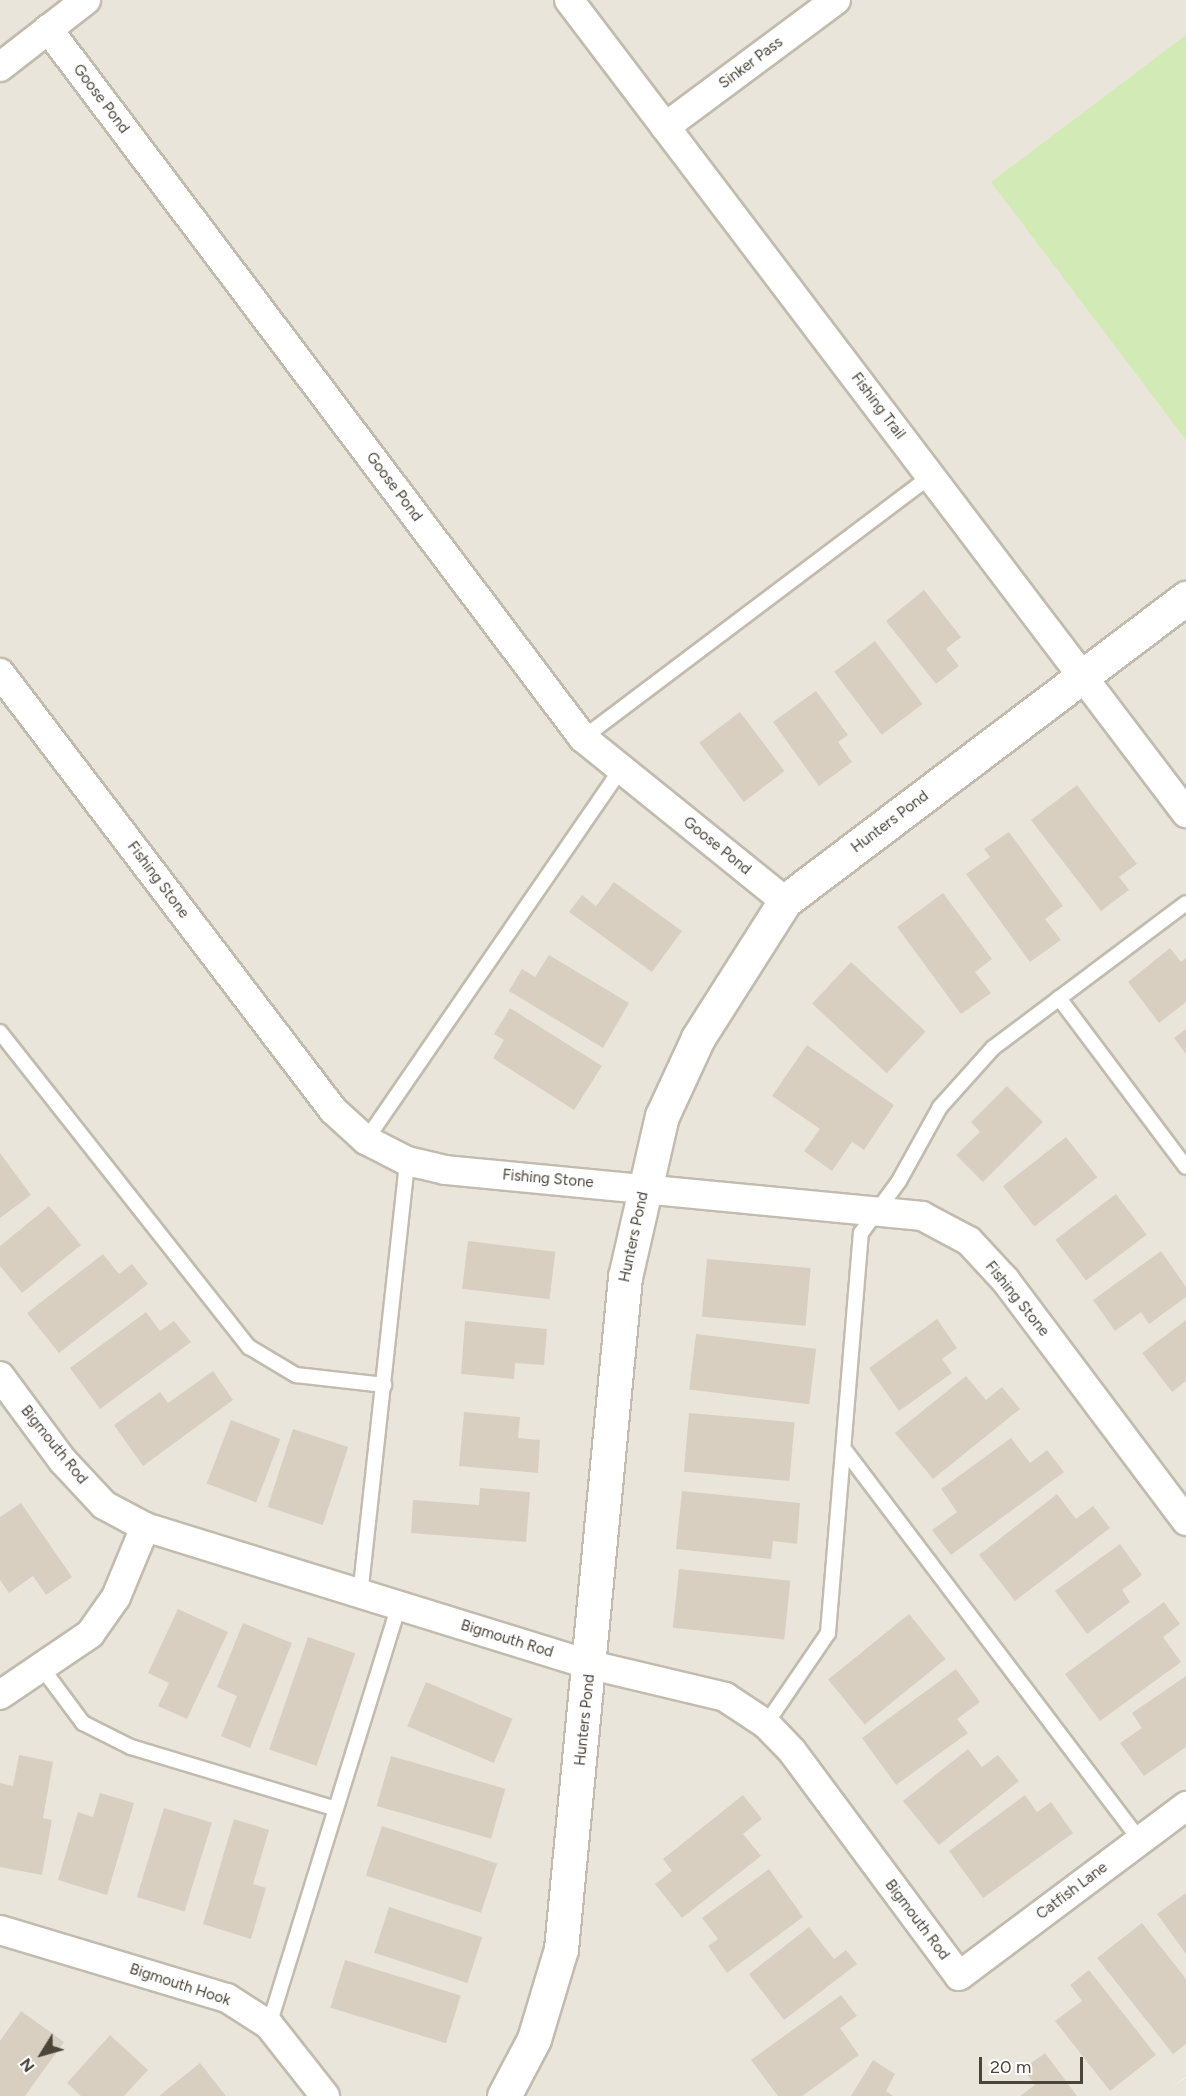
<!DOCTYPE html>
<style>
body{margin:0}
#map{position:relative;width:1186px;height:2096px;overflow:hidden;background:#f6f3ec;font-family:Figtree,sans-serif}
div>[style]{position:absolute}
.residential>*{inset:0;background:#eae5da}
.green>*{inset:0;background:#d2eab5}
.building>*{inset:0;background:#d8cfc1;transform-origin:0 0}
.roads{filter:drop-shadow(2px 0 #c2bbae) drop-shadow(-2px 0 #c2bbae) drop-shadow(0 2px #c2bbae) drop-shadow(0 -2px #c2bbae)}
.service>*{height:14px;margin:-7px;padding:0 7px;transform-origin:7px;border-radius:7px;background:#fff}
.minor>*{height:28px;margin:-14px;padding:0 14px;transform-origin:14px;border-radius:14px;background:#fff}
.tertiary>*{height:33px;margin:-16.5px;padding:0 16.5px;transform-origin:16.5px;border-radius:16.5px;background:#fff}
span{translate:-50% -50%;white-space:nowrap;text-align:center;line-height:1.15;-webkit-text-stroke:6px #fff;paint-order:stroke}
.street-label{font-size:15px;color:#4b4439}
.north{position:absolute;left:12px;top:2024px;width:60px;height:60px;-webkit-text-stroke:4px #fff;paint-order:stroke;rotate:233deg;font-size:16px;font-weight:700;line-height:24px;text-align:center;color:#4b4439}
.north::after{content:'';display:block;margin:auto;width:21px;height:27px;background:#4b4439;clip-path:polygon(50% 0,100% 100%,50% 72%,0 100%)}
.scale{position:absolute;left:979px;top:2057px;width:104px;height:27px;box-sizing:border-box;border:3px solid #4b4439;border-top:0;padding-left:8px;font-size:18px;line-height:21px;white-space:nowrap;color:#4b4439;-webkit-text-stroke:4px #fff;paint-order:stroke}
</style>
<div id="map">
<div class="residential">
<i style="clip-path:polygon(0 0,1186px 0,1186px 2077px,1171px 2088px,1186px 2078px,1186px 2096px,0 2096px)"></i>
</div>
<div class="green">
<i style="clip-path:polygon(1186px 35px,1186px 440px,991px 182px)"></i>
</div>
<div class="building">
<i style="clip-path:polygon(924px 590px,961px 637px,946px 649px,959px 666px,936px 684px,886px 621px)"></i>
<i style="left:875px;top:641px;width:79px;height:51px;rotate:53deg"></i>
<i style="clip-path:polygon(816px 691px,848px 735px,838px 742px,852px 762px,819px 786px,773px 722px)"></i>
<i style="left:740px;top:712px;width:74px;height:51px;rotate:53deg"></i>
<i style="clip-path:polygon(1077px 785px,1137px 864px,1119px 877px,1129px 890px,1101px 911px,1031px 820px)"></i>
<i style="clip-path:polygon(1009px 832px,1063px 906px,1045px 919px,1061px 940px,1030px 962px,966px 874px,990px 857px,984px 849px)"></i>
<i style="clip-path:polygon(614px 882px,682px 931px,652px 972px,569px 912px,582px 895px,596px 906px)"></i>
<i style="clip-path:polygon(943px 893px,992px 959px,975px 972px,991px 993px,961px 1014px,897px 927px)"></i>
<i style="clip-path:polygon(1170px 948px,1181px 962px,1186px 958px,1186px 1002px,1159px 1023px,1128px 982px)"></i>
<i style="clip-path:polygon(549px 955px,629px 1003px,603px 1048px,509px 991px,522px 969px,535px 977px)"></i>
<i style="left:851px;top:962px;width:102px;height:57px;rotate:43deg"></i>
<i style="clip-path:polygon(510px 1008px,602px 1066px,574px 1110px,493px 1058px,504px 1040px,494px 1034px)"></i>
<i style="clip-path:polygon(1186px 1029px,1186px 1054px,1174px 1038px)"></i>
<i style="clip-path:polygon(807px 1045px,894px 1105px,864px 1150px,852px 1142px,832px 1171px,804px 1151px,820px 1129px,772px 1096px)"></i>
<i style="clip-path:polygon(1007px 1086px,1043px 1122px,983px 1182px,956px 1155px,980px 1132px,971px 1122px)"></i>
<i style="left:1066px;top:1137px;width:51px;height:80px;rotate:52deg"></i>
<i style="clip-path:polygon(0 1153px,31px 1195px,0 1218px)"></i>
<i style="left:1116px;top:1194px;width:51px;height:76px;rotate:53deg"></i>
<i style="clip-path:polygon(49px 1206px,81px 1245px,22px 1293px,0 1266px,0 1246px)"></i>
<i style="left:468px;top:1241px;width:88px;height:48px;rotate:7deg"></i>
<i style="clip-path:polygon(1161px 1251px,1186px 1287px,1186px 1297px,1149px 1324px,1141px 1312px,1115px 1331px,1093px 1300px)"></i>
<i style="clip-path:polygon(103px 1254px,119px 1274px,132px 1264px,148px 1284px,59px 1353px,27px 1313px)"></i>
<i style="left:707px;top:1259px;width:104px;height:58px;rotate:5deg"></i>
<i style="clip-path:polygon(146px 1312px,160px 1331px,174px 1321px,191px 1342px,100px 1409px,70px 1368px)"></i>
<i style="clip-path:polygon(937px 1319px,957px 1348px,942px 1359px,952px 1373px,899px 1411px,869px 1368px)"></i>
<i style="clip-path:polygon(1186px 1320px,1186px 1381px,1172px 1392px,1142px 1353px)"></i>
<i style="clip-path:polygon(465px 1321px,547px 1329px,544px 1365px,515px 1363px,514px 1379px,461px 1374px)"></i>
<i style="left:696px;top:1334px;width:121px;height:56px;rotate:7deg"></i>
<i style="clip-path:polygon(213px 1371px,233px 1400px,143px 1466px,114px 1425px,160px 1392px,168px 1403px)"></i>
<i style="clip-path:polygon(966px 1376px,986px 1400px,1002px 1387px,1020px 1409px,933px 1479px,895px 1433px)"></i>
<i style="clip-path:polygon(464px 1412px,520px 1417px,518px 1438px,540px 1440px,538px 1473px,459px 1466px)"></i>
<i style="left:689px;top:1413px;width:106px;height:59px;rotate:5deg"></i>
<i style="left:231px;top:1420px;width:53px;height:68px;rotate:21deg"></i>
<i style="left:293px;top:1429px;width:58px;height:82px;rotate:18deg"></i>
<i style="clip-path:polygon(1011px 1438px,1030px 1463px,1047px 1450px,1064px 1472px,951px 1555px,932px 1530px,957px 1512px,941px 1489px)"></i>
<i style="clip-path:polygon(480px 1488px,530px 1492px,526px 1542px,411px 1533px,413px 1500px,479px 1505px)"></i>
<i style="clip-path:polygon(682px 1491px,800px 1503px,797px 1544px,773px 1541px,771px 1559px,676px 1549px)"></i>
<i style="clip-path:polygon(1057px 1494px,1076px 1519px,1093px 1506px,1110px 1528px,1015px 1601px,979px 1555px)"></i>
<i style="clip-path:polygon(21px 1503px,72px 1577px,46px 1595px,33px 1576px,9px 1593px,0 1580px,0 1517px)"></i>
<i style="clip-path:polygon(1120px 1544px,1142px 1575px,1122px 1590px,1130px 1602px,1087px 1634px,1055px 1591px)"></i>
<i style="left:679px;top:1569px;width:112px;height:59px;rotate:6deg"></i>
<i style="clip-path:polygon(1164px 1602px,1180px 1624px,1163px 1637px,1181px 1662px,1100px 1721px,1065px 1674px)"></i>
<i style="clip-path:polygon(178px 1609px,228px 1632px,187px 1719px,158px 1706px,169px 1683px,148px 1673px)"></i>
<i style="left:909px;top:1614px;width:58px;height:104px;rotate:51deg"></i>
<i style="clip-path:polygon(243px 1623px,292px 1643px,250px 1748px,221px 1736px,237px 1696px,217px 1687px)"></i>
<i style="left:308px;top:1637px;width:50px;height:119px;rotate:19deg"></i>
<i style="clip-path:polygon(956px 1669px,980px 1702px,957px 1719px,968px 1733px,896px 1785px,862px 1738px)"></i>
<i style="clip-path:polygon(1186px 1676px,1186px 1747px,1144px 1776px,1120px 1743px,1142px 1728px,1132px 1713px)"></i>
<i style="left:426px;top:1682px;width:94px;height:48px;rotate:23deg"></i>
<i style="clip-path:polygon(968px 1749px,982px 1767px,998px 1755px,1019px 1781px,939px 1845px,903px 1801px)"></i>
<i style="clip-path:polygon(19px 1755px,53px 1762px,43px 1818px,52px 1820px,42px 1875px,0 1867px,0 1783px,13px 1786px)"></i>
<i style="left:391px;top:1756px;width:119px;height:52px;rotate:16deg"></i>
<i style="clip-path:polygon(100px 1793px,134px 1803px,107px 1895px,58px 1880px,78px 1812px,93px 1817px)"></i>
<i style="clip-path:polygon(743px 1795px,762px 1819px,743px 1834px,761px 1856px,682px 1918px,655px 1884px,672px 1871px,663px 1859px)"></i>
<i style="clip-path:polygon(1025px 1795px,1037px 1812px,1051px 1802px,1073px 1833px,983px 1898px,949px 1851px)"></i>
<i style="left:164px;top:1808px;width:50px;height:93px;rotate:17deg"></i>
<i style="clip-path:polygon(234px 1819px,269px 1830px,253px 1884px,266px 1888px,251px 1939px,203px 1924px)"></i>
<i style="left:382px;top:1826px;width:121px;height:52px;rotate:18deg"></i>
<i style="clip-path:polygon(769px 1869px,803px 1917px,727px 1973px,708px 1946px,718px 1939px,702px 1918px)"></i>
<i style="clip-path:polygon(1186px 1893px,1186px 1954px,1157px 1914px)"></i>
<i style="left:389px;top:1907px;width:98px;height:48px;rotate:18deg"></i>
<i style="clip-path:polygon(1142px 1923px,1186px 1979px,1186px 2044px,1173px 2054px,1097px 1958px)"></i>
<i style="clip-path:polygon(809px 1927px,834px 1959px,846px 1950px,857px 1964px,784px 2020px,749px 1974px)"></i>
<i style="left:345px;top:1960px;width:121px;height:50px;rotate:17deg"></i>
<i style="clip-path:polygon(1089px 1970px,1156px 2055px,1110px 2091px,1055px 2021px,1082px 2001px,1070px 1985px)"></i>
<i style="clip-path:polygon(841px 1995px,857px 2016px,840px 2028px,859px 2055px,802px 2096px,778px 2096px,751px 2060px)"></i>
<i style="clip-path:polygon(21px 2011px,64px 2042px,25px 2096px,0 2096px,0 2041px)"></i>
<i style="clip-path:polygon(110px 2035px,148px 2070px,124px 2096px,81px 2096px,67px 2083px)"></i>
<i style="clip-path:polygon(1045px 2053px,1077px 2096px,1020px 2096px,1035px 2085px,1023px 2069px)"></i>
<i style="clip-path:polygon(873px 2060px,895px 2074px,886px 2091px,893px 2096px,851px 2096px)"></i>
<i style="clip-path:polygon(200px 2063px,226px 2096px,159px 2096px)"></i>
</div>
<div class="roads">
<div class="service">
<i style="left:583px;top:738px;width:436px;rotate:-37deg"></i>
<i style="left:1059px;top:998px;width:211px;rotate:53.1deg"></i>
<i style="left:0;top:1032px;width:402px;rotate:51.7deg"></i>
<i style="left:249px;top:1347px;width:55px;rotate:30.8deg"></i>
<i style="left:296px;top:1375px;width:89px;rotate:6.5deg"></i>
<i style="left:366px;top:1140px;width:452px;rotate:-55.5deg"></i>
<i style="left:844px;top:1449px;width:490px;rotate:52.9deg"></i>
<i style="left:360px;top:1596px;width:438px;rotate:-83.8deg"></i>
<i style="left:42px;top:1668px;width:69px;rotate:53.3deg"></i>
<i style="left:83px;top:1723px;width:54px;rotate:26.6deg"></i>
<i style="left:131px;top:1747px;width:214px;rotate:16.8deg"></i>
<i style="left:766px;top:1724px;width:110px;rotate:-55.7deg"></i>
<i style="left:828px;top:1633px;width:401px;rotate:-85.3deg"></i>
<i style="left:861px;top:1233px;width:64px;rotate:-53.8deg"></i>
<i style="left:899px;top:1181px;width:85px;rotate:-61deg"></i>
<i style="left:940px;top:1107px;width:79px;rotate:-48.1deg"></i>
<i style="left:993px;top:1048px;width:241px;rotate:-36.9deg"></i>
<i style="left:269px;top:2025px;width:437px;rotate:-72.8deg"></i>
</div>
<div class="minor">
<i style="left:569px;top:0;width:1021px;rotate:52.8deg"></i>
<i style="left:48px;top:29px;width:888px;rotate:52.96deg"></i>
<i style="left:583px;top:738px;width:260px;rotate:38.9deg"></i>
<i style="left:0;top:67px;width:109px;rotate:-37.9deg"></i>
<i style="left:665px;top:127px;width:213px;rotate:-36.6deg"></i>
<i style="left:0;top:673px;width:549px;rotate:52.69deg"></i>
<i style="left:333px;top:1110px;width:45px;rotate:42.3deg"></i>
<i style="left:366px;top:1140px;width:46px;rotate:27.1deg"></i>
<i style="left:407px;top:1161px;width:39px;rotate:13deg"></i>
<i style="left:445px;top:1170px;width:479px;rotate:5.5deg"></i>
<i style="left:922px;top:1216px;width:53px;rotate:28deg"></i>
<i style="left:969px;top:1241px;width:54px;rotate:47.2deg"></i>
<i style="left:1006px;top:1281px;width:300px;rotate:53.1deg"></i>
<i style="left:0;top:1376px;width:106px;rotate:53.5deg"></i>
<i style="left:63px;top:1461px;width:60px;rotate:47deg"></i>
<i style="left:104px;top:1505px;width:47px;rotate:28.2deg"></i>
<i style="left:145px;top:1527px;width:467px;rotate:17.2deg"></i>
<i style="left:591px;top:1665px;width:138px;rotate:13.4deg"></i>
<i style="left:725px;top:1697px;width:49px;rotate:33.4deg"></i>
<i style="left:766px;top:1724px;width:37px;rotate:46deg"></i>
<i style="left:792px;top:1751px;width:280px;rotate:53.4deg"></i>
<i style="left:959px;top:1976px;width:284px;rotate:-36.8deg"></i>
<i style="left:0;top:1695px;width:109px;rotate:-34.1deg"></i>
<i style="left:90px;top:1634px;width:45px;rotate:-54.9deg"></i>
<i style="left:116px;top:1597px;width:76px;rotate:-67.5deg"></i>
<i style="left:0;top:1930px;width:237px;rotate:16.7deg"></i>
<i style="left:227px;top:1998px;width:50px;rotate:32.7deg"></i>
<i style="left:269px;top:2025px;width:90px;rotate:51.7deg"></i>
</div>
<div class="tertiary">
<i style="left:504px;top:2096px;width:64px;rotate:-62.2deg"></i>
<i style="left:534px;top:2039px;width:94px;rotate:-73.3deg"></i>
<i style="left:561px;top:1949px;width:675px;rotate:-84.56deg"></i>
<i style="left:625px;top:1277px;width:165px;rotate:-77.1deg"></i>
<i style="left:662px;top:1116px;width:86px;rotate:-65.2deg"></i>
<i style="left:698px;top:1038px;width:162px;rotate:-57.6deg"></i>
<i style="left:785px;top:901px;width:503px;rotate:-37.08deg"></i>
</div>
</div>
<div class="street-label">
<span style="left:751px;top:63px;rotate:-37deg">Sinker Pass</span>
<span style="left:101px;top:99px;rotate:53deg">Goose Pond</span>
<span style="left:878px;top:406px;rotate:53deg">Fishing Trail</span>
<span style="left:394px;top:487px;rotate:53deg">Goose Pond</span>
<span style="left:890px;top:822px;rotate:-37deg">Hunters Pond</span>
<span style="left:717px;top:846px;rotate:39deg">Goose Pond</span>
<span style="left:158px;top:880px;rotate:53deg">Fishing Stone</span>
<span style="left:548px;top:1179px;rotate:5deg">Fishing Stone</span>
<span style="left:634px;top:1237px;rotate:-78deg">Hunters Pond</span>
<span style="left:1017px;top:1299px;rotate:51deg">Fishing Stone</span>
<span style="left:54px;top:1445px;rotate:51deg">Bigmouth Rod</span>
<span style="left:507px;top:1639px;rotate:17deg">Bigmouth Rod</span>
<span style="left:585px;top:1720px;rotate:-84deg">Hunters Pond</span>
<span style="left:1072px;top:1891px;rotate:-37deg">Catfish Lane</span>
<span style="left:917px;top:1920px;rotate:53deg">Bigmouth Rod</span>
<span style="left:180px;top:1985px;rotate:18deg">Bigmouth Hook</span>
</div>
<div class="north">N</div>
<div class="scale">20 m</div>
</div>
